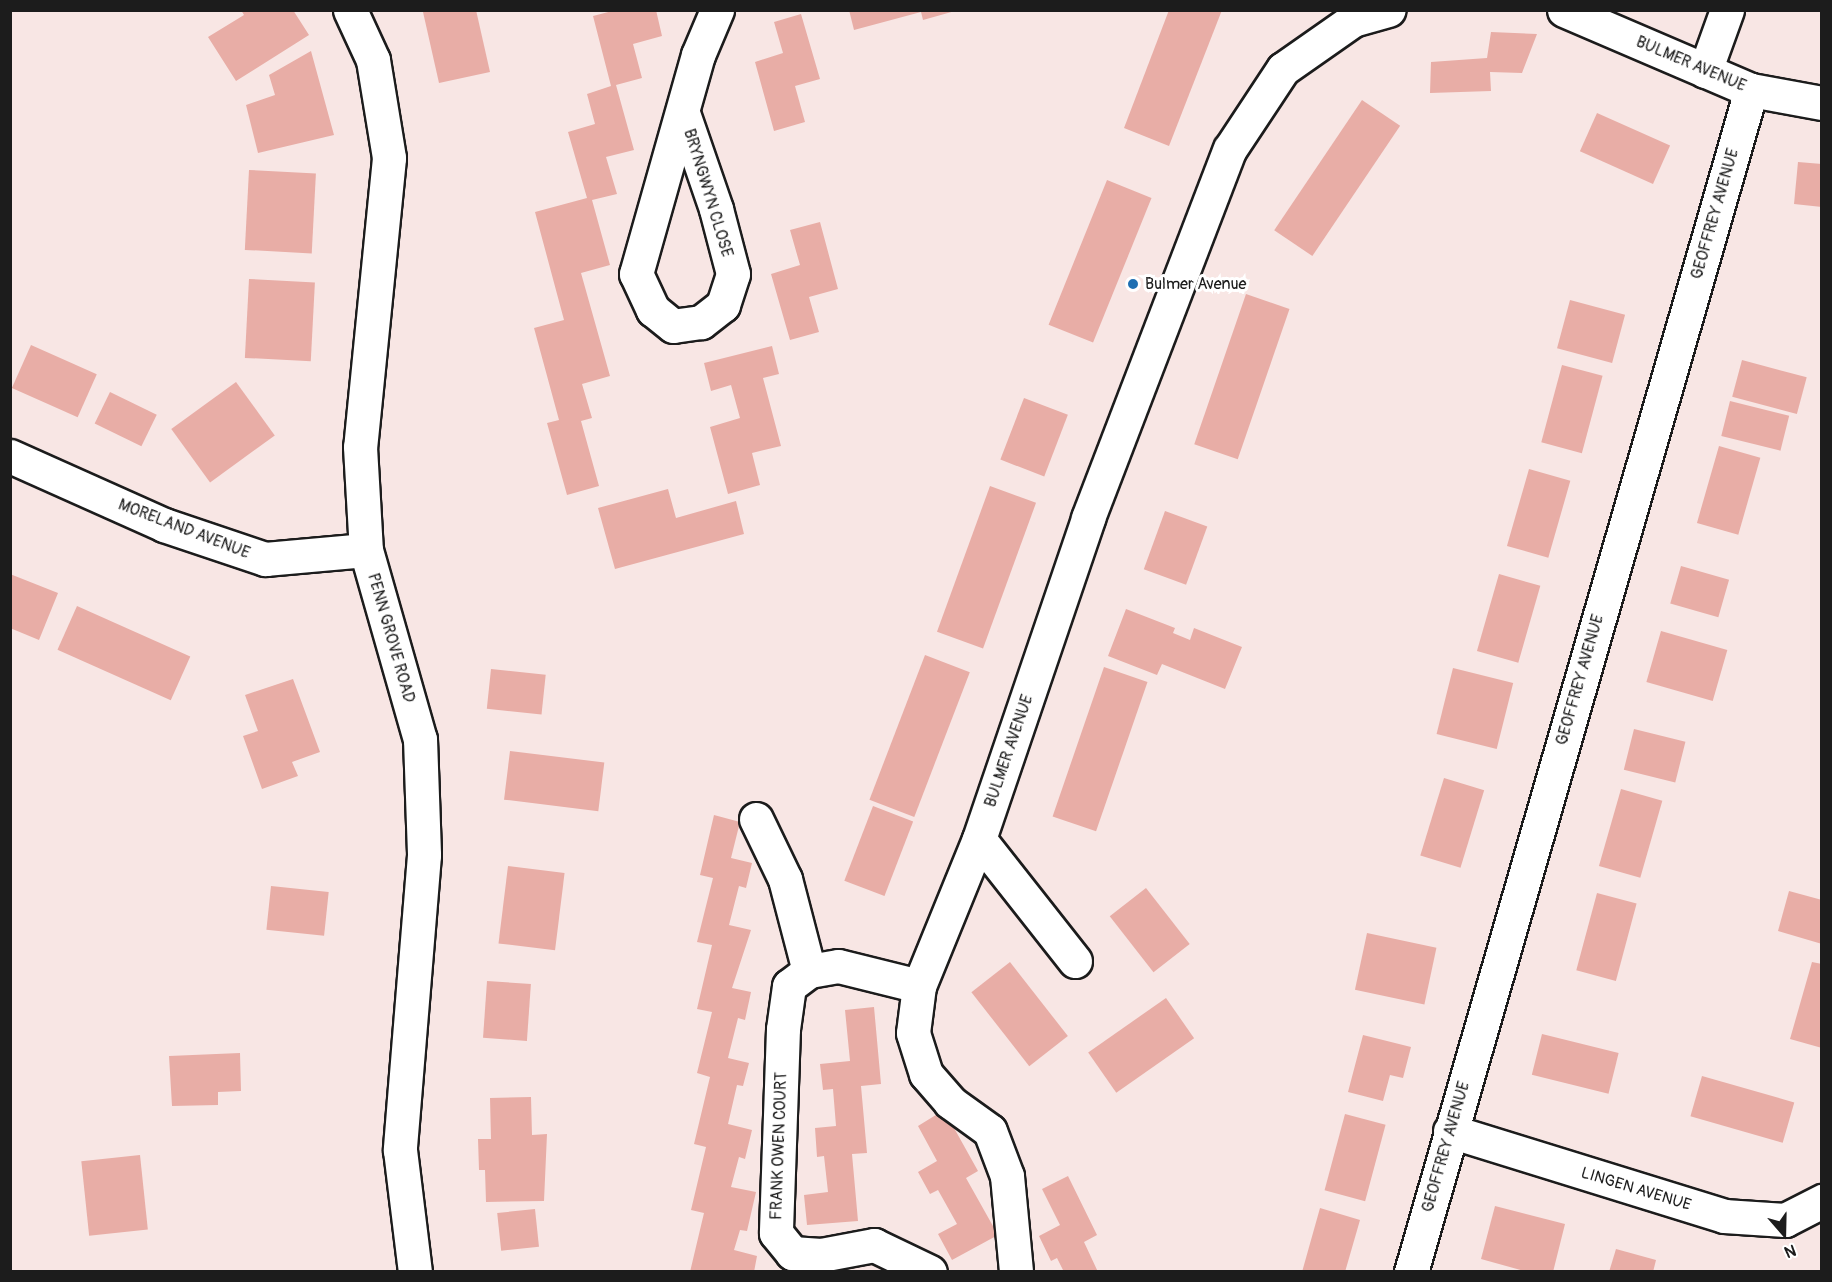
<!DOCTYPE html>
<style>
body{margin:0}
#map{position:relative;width:1832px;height:1282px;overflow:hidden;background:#f8e6e4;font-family:Pangolin,sans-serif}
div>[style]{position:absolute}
.building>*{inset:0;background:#e8ada6;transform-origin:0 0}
.roads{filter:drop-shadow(2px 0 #1c1c1c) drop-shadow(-2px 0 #1c1c1c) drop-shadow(0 2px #1c1c1c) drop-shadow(0 -2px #1c1c1c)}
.minor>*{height:33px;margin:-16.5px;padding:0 16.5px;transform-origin:16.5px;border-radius:16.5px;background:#fff}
.dots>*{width:16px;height:16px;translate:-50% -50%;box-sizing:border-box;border:3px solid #fff;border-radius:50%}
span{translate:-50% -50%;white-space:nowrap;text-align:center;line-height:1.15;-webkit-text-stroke:6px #fff;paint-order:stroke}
.street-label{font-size:16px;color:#1c1c1c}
.poi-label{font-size:16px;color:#1c1c1c}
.left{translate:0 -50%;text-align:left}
.frame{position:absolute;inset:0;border:12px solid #1c1c1c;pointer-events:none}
.north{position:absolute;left:1754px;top:1204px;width:60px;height:60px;-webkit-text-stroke:4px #fff;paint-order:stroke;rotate:160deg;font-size:16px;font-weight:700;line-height:24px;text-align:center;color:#1c1c1c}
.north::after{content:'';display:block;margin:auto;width:21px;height:27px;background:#1c1c1c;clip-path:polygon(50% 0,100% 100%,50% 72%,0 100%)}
</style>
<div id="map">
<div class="building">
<i style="clip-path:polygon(241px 10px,293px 10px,309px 35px,236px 81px,208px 37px,244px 15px)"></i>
<i style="clip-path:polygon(431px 10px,476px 10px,490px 72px,439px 83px,423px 12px)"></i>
<i style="clip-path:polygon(616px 10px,656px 10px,662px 36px,633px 44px,642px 78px,616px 85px,634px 150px,606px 157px,617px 194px,592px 200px,610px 265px,581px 273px,610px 376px,582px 384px,592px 418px,581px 421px,599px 486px,567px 495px,547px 423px,559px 420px,534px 328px,564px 320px,535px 212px,587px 198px,568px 132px,595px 124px,587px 94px,611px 86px,593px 16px)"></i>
<i style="clip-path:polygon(849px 10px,955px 10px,955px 11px,923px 20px,921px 12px,854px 30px)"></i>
<i style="clip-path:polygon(1169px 10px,1222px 10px,1169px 146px,1124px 128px)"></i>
<i style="clip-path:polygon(801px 14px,820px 79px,795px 86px,805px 122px,774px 131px,755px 62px,783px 53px,774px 22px)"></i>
<i style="clip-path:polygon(1491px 32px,1537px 34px,1522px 73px,1490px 72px,1491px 91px,1430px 93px,1431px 62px,1487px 58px)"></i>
<i style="clip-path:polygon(311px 51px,334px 135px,258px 153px,246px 105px,275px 95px,269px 75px)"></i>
<i style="left:1362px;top:100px;width:46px;height:157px;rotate:34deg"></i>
<i style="left:1597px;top:113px;width:80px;height:42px;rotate:24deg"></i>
<i style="clip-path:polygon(1798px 162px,1822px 164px,1822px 207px,1794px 204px)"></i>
<i style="left:249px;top:170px;width:67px;height:80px;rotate:3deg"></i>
<i style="left:1107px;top:180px;width:48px;height:156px;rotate:22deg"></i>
<i style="clip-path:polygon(820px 222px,838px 289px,809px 297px,819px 332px,790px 340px,771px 274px,800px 265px,790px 230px)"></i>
<i style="left:249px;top:279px;width:66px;height:79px;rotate:3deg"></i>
<i style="left:1246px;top:294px;width:46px;height:159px;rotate:19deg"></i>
<i style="left:1570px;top:300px;width:57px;height:50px;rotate:15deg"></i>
<i style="left:31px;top:345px;width:72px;height:47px;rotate:24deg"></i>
<i style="clip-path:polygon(772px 346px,779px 374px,763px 378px,781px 446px,752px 453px,760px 485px,728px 494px,710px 427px,740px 418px,731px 385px,711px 391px,704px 363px)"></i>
<i style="left:1742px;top:360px;width:67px;height:38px;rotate:15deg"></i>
<i style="left:1562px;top:365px;width:42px;height:80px;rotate:15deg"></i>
<i style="left:236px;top:382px;width:66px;height:80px;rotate:54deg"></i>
<i style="left:110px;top:392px;width:52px;height:35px;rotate:26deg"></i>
<i style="left:1024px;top:398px;width:47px;height:66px;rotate:21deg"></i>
<i style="left:1730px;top:401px;width:61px;height:36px;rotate:14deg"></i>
<i style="left:1719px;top:446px;width:43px;height:80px;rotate:16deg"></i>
<i style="left:1529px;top:469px;width:43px;height:80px;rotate:16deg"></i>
<i style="left:990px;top:486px;width:49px;height:155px;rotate:20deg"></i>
<i style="clip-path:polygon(668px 489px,676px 518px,736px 501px,744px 534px,615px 569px,598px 508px)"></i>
<i style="left:1165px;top:511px;width:45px;height:62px;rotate:20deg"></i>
<i style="left:1681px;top:566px;width:50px;height:39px;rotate:16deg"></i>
<i style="clip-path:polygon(10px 574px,58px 593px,39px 640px,10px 628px)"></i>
<i style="left:1499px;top:574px;width:43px;height:80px;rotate:16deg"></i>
<i style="left:77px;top:606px;width:124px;height:48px;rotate:24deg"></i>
<i style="clip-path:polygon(1126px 609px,1175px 628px,1173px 633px,1190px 640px,1194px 628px,1242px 647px,1225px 689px,1162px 664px,1157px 675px,1108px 656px)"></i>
<i style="left:1661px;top:631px;width:69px;height:53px;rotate:16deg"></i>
<i style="left:925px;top:655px;width:48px;height:155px;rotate:21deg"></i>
<i style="left:1104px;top:667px;width:46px;height:158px;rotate:19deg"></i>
<i style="left:1453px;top:668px;width:62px;height:68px;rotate:14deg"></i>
<i style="left:491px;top:669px;width:55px;height:40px;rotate:6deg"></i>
<i style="clip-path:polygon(293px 679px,320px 752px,292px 762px,298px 776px,262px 789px,243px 736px,258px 731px,245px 695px)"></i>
<i style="left:1634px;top:729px;width:53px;height:42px;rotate:14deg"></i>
<i style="left:510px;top:751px;width:95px;height:49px;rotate:7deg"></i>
<i style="left:1444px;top:778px;width:42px;height:81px;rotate:17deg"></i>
<i style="left:1621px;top:789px;width:43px;height:80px;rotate:16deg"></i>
<i style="left:873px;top:806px;width:43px;height:80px;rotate:21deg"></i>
<i style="clip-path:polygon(714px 815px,740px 822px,731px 858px,752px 863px,746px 888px,739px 886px,729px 925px,751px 930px,732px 988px,751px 992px,745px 1020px,738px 1018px,728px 1058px,749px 1063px,743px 1086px,737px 1085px,728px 1124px,752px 1130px,745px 1159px,739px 1157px,731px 1187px,756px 1192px,747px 1231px,740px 1230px,734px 1250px,757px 1256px,754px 1272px,690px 1272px,704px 1213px,691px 1210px,706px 1147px,694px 1144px,710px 1077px,697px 1073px,712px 1012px,697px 1009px,712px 945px,697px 942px,713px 878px,700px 875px)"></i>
<i style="left:508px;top:866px;width:57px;height:78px;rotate:7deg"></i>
<i style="left:271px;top:886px;width:58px;height:44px;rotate:6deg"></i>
<i style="left:1146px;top:888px;width:71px;height:46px;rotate:52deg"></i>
<i style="clip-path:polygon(1789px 891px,1822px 900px,1822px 944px,1778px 931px)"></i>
<i style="left:1597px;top:893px;width:41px;height:80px;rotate:15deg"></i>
<i style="left:1367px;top:933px;width:71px;height:58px;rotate:12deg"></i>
<i style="left:1010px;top:962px;width:94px;height:49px;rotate:52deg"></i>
<i style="clip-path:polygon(1812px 962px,1822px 964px,1822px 1048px,1790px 1039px)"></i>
<i style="left:487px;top:981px;width:44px;height:57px;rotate:4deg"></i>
<i style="left:1166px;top:998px;width:49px;height:95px;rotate:55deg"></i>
<i style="clip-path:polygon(874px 1007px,881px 1084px,861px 1086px,867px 1153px,852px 1154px,858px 1221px,807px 1225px,804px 1195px,828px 1192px,824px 1156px,817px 1157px,815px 1128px,836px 1126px,833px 1089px,823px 1090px,820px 1064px,850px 1061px,845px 1010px)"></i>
<i style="left:1542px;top:1034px;width:79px;height:42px;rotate:14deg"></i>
<i style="clip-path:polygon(1363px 1035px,1411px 1047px,1403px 1078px,1390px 1075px,1383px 1101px,1348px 1092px)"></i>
<i style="clip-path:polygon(240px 1053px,241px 1091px,218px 1092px,218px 1105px,172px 1106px,169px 1056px)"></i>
<i style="left:1702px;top:1076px;width:96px;height:42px;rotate:16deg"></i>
<i style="clip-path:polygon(531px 1097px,532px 1135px,547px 1134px,544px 1201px,486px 1202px,485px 1170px,479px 1170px,478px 1139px,491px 1139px,490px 1098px)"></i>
<i style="clip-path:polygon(944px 1110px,978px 1171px,966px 1178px,998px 1235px,952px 1260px,938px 1234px,957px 1224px,938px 1190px,930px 1194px,918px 1172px,937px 1161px,918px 1126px)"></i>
<i style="left:1345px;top:1114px;width:42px;height:79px;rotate:15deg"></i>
<i style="left:140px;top:1155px;width:75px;height:59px;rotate:84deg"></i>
<i style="clip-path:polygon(1068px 1176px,1097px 1235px,1084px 1242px,1098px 1272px,1064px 1272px,1057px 1258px,1051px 1261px,1039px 1236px,1060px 1225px,1042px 1189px)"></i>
<i style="clip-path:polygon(1495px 1206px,1565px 1224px,1553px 1272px,1528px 1272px,1481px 1259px)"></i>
<i style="clip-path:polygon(1320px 1208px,1360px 1220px,1345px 1272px,1302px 1272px)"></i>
<i style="left:535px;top:1209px;width:38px;height:38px;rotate:84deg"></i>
<i style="clip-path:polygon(1616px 1249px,1656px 1260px,1653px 1272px,1609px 1272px)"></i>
</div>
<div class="roads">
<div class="minor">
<i style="left:350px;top:10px;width:55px;rotate:65.3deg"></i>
<i style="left:373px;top:60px;width:99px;rotate:80.7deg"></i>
<i style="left:389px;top:158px;width:290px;rotate:95.7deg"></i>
<i style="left:360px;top:447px;width:103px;rotate:86.7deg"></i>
<i style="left:366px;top:550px;width:197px;rotate:74.1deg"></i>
<i style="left:420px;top:739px;width:116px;rotate:88deg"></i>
<i style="left:424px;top:855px;width:296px;rotate:94.7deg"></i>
<i style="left:400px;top:1150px;width:123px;rotate:83deg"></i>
<i style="left:1564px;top:10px;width:203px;rotate:23.2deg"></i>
<i style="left:1751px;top:90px;width:72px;rotate:10.4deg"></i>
<i style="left:1705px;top:71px;width:65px;rotate:-70.2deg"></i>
<i style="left:683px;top:113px;width:102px;rotate:71deg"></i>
<i style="left:716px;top:209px;width:67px;rotate:75.3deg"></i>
<i style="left:733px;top:274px;width:33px;rotate:108deg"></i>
<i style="left:723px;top:305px;width:28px;rotate:142deg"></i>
<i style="left:701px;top:322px;width:28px;rotate:172deg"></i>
<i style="left:673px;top:326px;width:26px;rotate:-141deg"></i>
<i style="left:653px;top:310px;width:40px;rotate:-115deg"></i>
<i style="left:636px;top:274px;width:228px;rotate:-74.2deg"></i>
<i style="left:698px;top:55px;width:49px;rotate:-67.1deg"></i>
<i style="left:10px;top:456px;width:169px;rotate:24.1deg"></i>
<i style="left:164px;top:525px;width:107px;rotate:18.6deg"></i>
<i style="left:265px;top:559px;width:101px;rotate:-5.1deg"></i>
<i style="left:756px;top:819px;width:67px;rotate:64.2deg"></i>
<i style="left:785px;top:879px;width:95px;rotate:75.4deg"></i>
<i style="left:979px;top:839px;width:159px;rotate:112.2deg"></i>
<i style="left:919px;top:986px;width:47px;rotate:97.3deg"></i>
<i style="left:913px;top:1033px;width:43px;rotate:72.4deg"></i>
<i style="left:926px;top:1074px;width:37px;rotate:49deg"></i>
<i style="left:950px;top:1102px;width:49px;rotate:35.9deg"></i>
<i style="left:990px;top:1131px;width:48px;rotate:69.3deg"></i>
<i style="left:1007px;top:1176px;width:96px;rotate:84.6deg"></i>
<i style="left:1075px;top:961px;width:155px;rotate:-128.2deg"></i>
<i style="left:979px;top:839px;width:339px;rotate:-71.2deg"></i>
<i style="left:1088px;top:518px;width:395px;rotate:-69deg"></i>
<i style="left:1230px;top:149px;width:96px;rotate:-56.5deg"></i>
<i style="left:1283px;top:69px;width:85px;rotate:-35deg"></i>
<i style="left:1353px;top:20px;width:37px;rotate:-16deg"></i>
<i style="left:919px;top:986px;width:83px;rotate:-166.1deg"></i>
<i style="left:838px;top:966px;width:29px;rotate:170deg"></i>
<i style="left:809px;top:971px;width:25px;rotate:143deg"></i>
<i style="left:789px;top:986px;width:43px;rotate:97.9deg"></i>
<i style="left:783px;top:1029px;width:204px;rotate:92deg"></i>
<i style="left:776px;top:1233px;width:26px;rotate:51deg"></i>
<i style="left:792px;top:1253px;width:29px;rotate:4deg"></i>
<i style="left:821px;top:1255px;width:54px;rotate:-10.7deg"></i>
<i style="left:874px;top:1245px;width:62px;rotate:25.7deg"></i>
<i style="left:1450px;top:1131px;width:287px;rotate:17.2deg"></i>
<i style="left:1724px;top:1216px;width:61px;rotate:3.8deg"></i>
<i style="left:1785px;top:1220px;width:42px;rotate:-27.2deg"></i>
<i style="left:1411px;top:1272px;width:1230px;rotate:-73.95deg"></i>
</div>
</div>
<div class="dots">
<i style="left:1133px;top:284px;background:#1f6fb2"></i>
</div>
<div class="street-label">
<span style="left:1691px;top:64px;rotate:23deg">BULMER AVENUE</span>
<span style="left:708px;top:193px;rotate:73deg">BRYNGWYN CLOSE</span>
<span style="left:1715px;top:214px;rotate:-74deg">GEOFFREY AVENUE</span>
<span style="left:184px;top:529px;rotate:21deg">MORELAND AVENUE</span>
<span style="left:391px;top:638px;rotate:74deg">PENN GROVE ROAD</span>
<span style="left:1580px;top:680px;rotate:-74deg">GEOFFREY AVENUE</span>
<span style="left:1009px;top:751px;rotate:-71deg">BULMER AVENUE</span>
<span style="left:779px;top:1146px;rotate:-88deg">FRANK OWEN COURT</span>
<span style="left:1446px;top:1147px;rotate:-74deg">GEOFFREY AVENUE</span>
<span style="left:1636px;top:1189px;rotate:17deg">LINGEN AVENUE</span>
</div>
<div class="poi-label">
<span class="left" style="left:1145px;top:284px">Bulmer Avenue</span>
</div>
<div class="frame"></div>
<div class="north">N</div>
</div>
